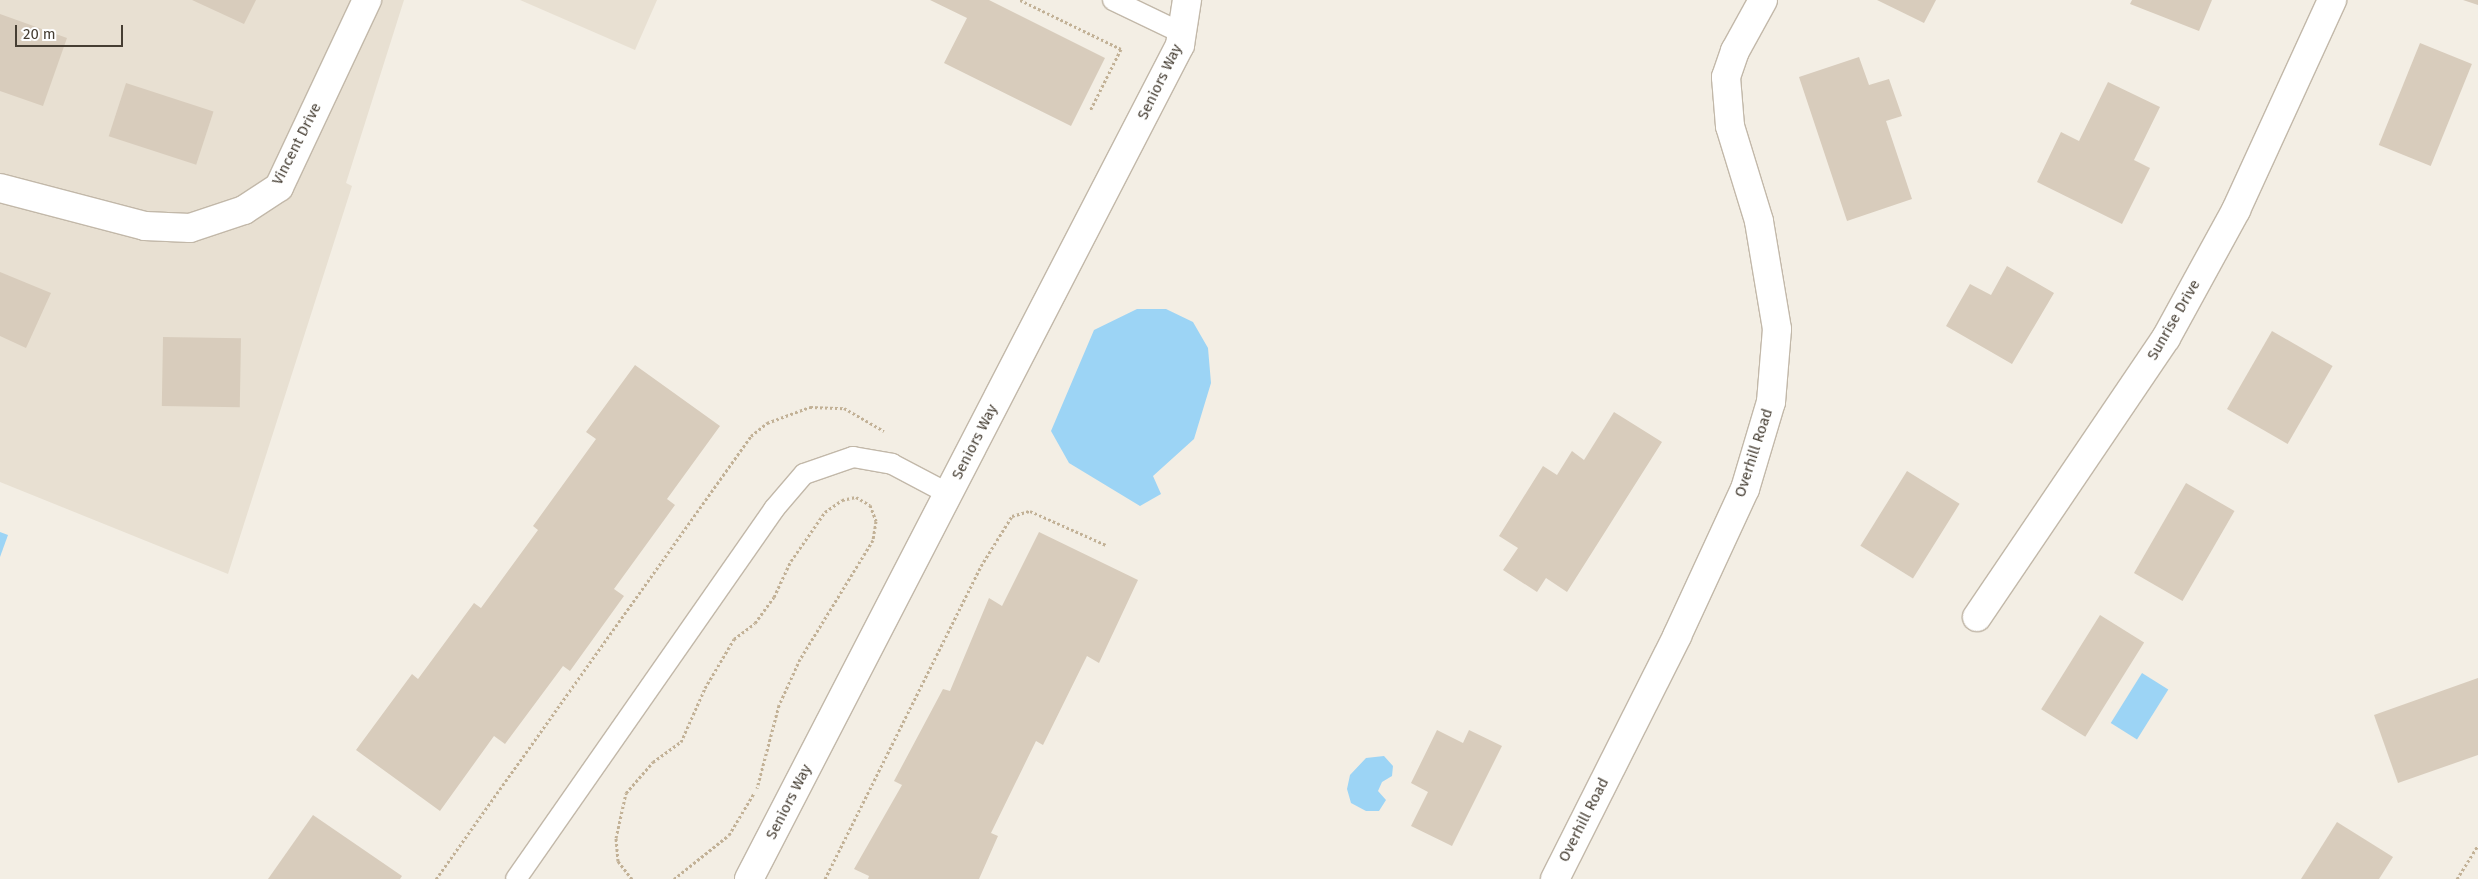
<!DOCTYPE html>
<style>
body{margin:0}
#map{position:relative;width:2478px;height:879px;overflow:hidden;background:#f3eee4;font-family:"Fira Sans",sans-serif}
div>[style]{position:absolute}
.residential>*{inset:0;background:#e8e0d2}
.water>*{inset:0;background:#9cd4f5;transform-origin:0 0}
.building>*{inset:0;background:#d8ccbc;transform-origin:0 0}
.path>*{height:3px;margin-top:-1.5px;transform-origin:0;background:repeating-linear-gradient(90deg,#c2b196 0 2.5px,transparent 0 5px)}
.roads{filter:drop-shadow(1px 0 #c2b8a9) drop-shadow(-1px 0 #c2b8a9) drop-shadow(0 1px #c2b8a9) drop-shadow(0 -1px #c2b8a9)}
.service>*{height:20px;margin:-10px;padding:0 10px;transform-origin:10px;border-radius:10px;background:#fff}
.minor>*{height:28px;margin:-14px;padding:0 14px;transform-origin:14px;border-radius:14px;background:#fff}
span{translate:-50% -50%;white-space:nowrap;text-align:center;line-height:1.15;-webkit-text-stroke:5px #fff;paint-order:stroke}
.street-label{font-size:15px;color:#463e33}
.scale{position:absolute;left:15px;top:25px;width:108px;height:22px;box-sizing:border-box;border:2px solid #463e33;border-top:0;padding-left:6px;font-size:15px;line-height:18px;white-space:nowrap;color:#463e33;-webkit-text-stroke:4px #fff;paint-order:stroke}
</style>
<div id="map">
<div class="residential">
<i style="clip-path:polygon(0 0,404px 0,346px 183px,352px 186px,228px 574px,0 482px)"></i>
<i style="clip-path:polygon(520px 0,657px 0,635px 50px)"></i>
</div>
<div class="water">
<i style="clip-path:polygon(1137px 309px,1166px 309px,1193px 322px,1208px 348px,1211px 383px,1194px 439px,1153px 476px,1161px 494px,1140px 506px,1069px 463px,1051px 431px,1094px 330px)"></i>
<i style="clip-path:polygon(0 532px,8px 535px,0 557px)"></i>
<i style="left:2142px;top:673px;width:31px;height:59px;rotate:32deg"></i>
<i style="clip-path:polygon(1384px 756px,1393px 766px,1392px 776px,1382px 782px,1378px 791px,1386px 800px,1379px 811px,1366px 811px,1351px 803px,1347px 789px,1350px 775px,1366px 758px)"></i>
</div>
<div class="building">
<i style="clip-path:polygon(192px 0,256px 0,244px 24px)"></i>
<i style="clip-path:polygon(930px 0,989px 0,1105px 58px,1071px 126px,944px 63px,967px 18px)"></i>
<i style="clip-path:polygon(1877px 0,1936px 0,1924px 23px)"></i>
<i style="clip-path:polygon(2132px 0,2212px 0,2199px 31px,2130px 4px)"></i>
<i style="clip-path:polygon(2464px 0,2478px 0,2478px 5px,2463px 0)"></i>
<i style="clip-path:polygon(0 14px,67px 38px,43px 106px,0 91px)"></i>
<i style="left:2420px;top:43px;width:56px;height:110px;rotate:22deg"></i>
<i style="clip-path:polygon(1859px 57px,1869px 85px,1889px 79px,1902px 116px,1886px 121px,1912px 199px,1847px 221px,1799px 77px)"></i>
<i style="clip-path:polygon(2108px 82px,2160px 107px,2134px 160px,2150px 168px,2122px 224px,2037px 182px,2061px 132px,2079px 141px)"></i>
<i style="left:126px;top:83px;width:92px;height:56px;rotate:18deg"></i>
<i style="clip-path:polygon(2007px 266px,2054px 293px,2012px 364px,1946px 326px,1970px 284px,1991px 295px)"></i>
<i style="clip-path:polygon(0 272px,51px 293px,26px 348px,0 336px)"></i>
<i style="left:2272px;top:331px;width:70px;height:90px;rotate:30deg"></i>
<i style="left:163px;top:337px;width:78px;height:69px;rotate:1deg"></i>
<i style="clip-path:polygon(635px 365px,720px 426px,667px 499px,675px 505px,614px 589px,624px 596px,570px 671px,563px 666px,505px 744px,494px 736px,440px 811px,356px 750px,412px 674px,418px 679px,474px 603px,481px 608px,538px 530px,533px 526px,596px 439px,586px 432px)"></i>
<i style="clip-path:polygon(1614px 412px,1662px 442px,1567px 592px,1546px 578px,1537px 592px,1503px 570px,1518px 548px,1499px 536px,1543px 466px,1557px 475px,1572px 451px,1584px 460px)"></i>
<i style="left:1907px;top:471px;width:62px;height:88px;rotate:32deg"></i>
<i style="left:2186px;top:483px;width:56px;height:104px;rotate:30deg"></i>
<i style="clip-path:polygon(1039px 532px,1138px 580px,1099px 663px,1087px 656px,1043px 745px,1036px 741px,991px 833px,998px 836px,979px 879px,868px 879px,869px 876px,854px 869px,902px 785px,894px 781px,943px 689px,950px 691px,989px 598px,1002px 606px)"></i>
<i style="left:2100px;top:615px;width:52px;height:111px;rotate:32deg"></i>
<i style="clip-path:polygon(2478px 678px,2478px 755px,2398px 783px,2374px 715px)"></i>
<i style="clip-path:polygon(1437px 730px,1463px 743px,1469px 730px,1502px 746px,1452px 846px,1411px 826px,1428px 792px,1411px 783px)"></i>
<i style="clip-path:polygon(313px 815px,402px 876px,400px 879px,268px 879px)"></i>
<i style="clip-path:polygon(2337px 822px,2393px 857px,2379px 879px,2301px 879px)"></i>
</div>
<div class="path">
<i style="left:1020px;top:0;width:112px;rotate:25.9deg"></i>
<i style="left:1121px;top:49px;width:69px;rotate:116.6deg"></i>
<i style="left:436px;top:879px;width:544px;rotate:-54.58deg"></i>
<i style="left:751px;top:436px;width:21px;rotate:-39deg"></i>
<i style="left:767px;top:423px;width:46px;rotate:-20.4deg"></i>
<i style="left:810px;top:407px;width:34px;rotate:2deg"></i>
<i style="left:844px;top:408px;width:46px;rotate:29.9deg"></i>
<i style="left:632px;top:879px;width:23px;rotate:-128deg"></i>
<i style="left:618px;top:861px;width:23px;rotate:-95deg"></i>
<i style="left:616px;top:838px;width:46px;rotate:-77.5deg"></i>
<i style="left:626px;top:793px;width:41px;rotate:-48.9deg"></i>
<i style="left:653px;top:762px;width:34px;rotate:-36deg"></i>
<i style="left:681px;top:742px;width:59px;rotate:-66deg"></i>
<i style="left:705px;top:688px;width:57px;rotate:-59.4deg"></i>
<i style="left:734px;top:639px;width:26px;rotate:-37deg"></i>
<i style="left:755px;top:623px;width:32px;rotate:-54deg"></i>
<i style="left:774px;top:597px;width:40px;rotate:-65deg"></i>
<i style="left:791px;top:561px;width:60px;rotate:-55.2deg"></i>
<i style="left:825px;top:512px;width:21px;rotate:-35deg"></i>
<i style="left:842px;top:500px;width:14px;rotate:-12deg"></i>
<i style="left:856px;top:497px;width:16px;rotate:30deg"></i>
<i style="left:870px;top:505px;width:17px;rotate:69deg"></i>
<i style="left:876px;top:521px;width:19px;rotate:99deg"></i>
<i style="left:873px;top:540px;width:140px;rotate:121.5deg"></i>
<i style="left:800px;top:659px;width:51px;rotate:114.5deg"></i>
<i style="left:779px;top:705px;width:86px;rotate:104.8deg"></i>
<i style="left:674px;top:879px;width:70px;rotate:-38.7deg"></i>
<i style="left:729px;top:835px;width:49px;rotate:-59.2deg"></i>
<i style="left:825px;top:879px;width:350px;rotate:-63.5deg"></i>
<i style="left:981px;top:566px;width:59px;rotate:-58.2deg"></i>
<i style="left:1012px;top:516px;width:19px;rotate:-16deg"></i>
<i style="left:1030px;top:511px;width:83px;rotate:24.1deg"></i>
<i style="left:2457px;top:879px;width:40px;rotate:-58deg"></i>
</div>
<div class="roads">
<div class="service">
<i style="left:1113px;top:0;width:76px;rotate:25.6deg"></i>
<i style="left:516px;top:879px;width:451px;rotate:-55.1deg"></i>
<i style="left:774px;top:509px;width:46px;rotate:-49.4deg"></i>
<i style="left:804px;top:474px;width:52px;rotate:-19.1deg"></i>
<i style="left:853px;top:457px;width:40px;rotate:10deg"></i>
<i style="left:892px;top:464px;width:64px;rotate:27.8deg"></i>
</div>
<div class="minor">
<i style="left:0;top:188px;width:150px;rotate:14.7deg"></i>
<i style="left:145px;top:226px;width:45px;rotate:2.5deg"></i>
<i style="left:190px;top:228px;width:57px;rotate:-18.4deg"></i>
<i style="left:244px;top:210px;width:42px;rotate:-33.3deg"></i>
<i style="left:279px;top:187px;width:207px;rotate:-64.8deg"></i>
<i style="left:1977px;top:617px;width:337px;rotate:-55.9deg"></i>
<i style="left:2166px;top:338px;width:146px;rotate:-61.3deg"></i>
<i style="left:2236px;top:210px;width:231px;rotate:-65.4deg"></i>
<i style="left:749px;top:879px;width:939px;rotate:-62.67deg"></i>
<i style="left:1180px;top:45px;width:46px;rotate:-81.2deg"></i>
<i style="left:1555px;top:879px;width:272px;rotate:-63.3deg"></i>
<i style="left:1677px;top:636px;width:162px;rotate:-65.2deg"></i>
<i style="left:1745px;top:489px;width:91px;rotate:-73.4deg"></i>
<i style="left:1771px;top:402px;width:73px;rotate:-85.3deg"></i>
<i style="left:1777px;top:329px;width:109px;rotate:-99.5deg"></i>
<i style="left:1759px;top:221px;width:99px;rotate:-107deg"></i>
<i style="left:1730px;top:126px;width:49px;rotate:-94.7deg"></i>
<i style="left:1726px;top:77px;width:28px;rotate:-71deg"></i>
<i style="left:1735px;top:51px;width:58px;rotate:-61.2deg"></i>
</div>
</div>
<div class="street-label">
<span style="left:1160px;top:82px;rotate:-64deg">Seniors Way</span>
<span style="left:297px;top:144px;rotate:-63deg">Vincent Drive</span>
<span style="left:2174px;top:320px;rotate:-60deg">Sunrise Drive</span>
<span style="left:975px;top:442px;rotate:-63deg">Seniors Way</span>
<span style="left:1754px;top:453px;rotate:-72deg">Overhill Road</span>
<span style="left:789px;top:802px;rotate:-63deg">Seniors Way</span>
<span style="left:1584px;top:820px;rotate:-63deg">Overhill Road</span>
</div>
<div class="scale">20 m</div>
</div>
